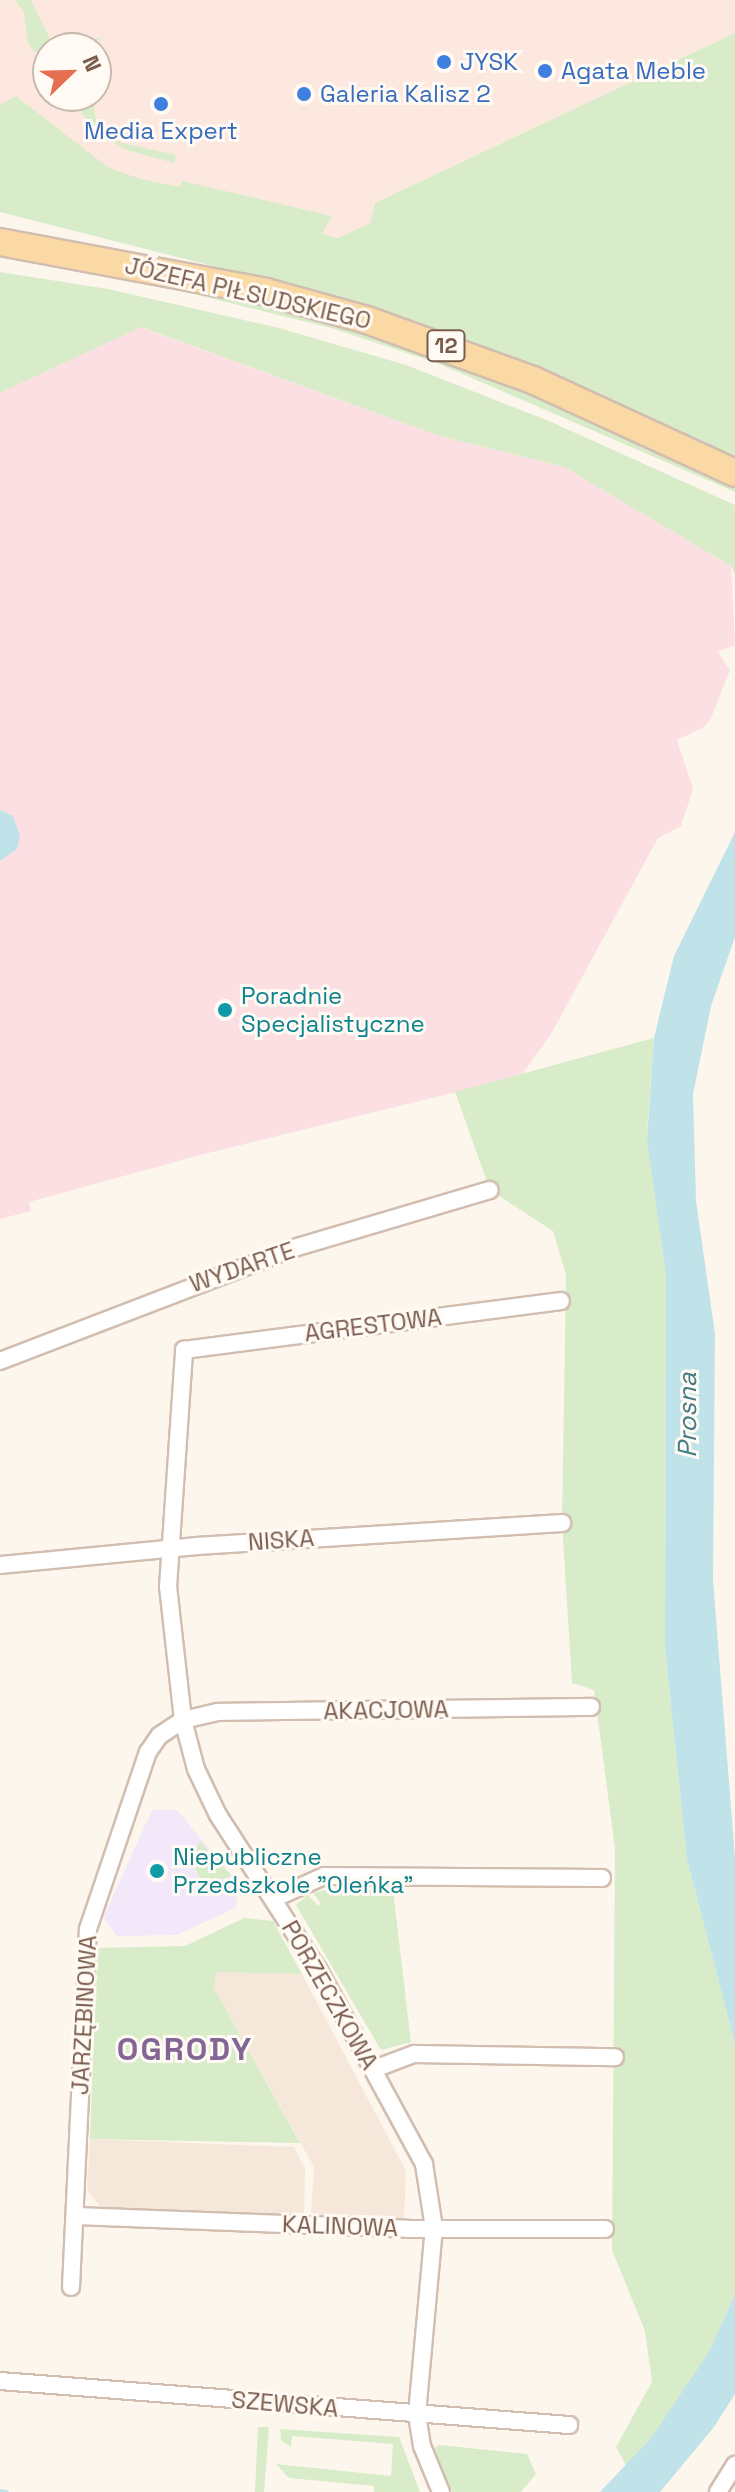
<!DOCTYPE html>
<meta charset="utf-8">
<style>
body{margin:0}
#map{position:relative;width:735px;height:2492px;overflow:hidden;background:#fdf6ec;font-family:"Space Grotesk",sans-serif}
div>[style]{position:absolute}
.residential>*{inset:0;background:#f5e8da}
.commercial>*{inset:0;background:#fde8e0}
.education>*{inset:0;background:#f3e8fa}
.medical>*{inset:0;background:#fbdfe3}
.green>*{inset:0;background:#d8ecc9}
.water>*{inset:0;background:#bfe3e8}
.stream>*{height:5px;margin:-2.5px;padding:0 2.5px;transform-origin:2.5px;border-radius:2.5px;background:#bfe3e8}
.roads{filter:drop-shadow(2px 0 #d1beb0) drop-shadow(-2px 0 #d1beb0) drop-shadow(0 2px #d1beb0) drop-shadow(0 -2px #d1beb0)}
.minor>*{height:16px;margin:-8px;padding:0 8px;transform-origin:8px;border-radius:8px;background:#fff}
.primary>*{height:26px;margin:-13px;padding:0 13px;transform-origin:13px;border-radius:13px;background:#fbd9a5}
.dots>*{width:22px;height:22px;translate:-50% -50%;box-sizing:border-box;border:4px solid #fffaf3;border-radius:50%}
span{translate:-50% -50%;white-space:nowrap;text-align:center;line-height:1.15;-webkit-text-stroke:6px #fffaf3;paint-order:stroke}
.shield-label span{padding:2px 6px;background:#fffaf3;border:2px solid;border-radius:6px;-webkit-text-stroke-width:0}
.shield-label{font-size:22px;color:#7a5c4d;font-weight:700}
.shop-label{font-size:24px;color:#366cbe}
.left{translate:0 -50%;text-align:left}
.street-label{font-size:24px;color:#7a5c4d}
.culture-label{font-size:24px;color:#0d838f}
.water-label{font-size:26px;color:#437c86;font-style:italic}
.district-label{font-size:32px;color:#846695;font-weight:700;letter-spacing:2px}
.north{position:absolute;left:32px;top:32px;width:80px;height:80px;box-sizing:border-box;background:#fffaf3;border:2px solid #cabbb1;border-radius:50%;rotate:67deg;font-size:22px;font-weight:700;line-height:32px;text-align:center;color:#7a5c4d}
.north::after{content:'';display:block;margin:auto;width:28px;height:36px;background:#e76f51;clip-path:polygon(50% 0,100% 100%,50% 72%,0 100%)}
</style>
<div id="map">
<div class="residential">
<i style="clip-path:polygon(216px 1972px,302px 1974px,406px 2171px,404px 2219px,311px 2215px,314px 2167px,214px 1988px)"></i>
<i style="clip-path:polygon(90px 2139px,294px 2147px,305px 2169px,304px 2215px,101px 2207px,87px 2190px)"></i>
</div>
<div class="commercial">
<i style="clip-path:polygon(evenodd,0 0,735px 0,735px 33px,375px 203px,370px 223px,338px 238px,0 154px,0 0,48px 48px,96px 48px,96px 96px,48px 96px,48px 48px)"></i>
</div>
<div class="education">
<i style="clip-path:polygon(152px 1810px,177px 1810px,239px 1884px,236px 1908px,176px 1935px,117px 1936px,103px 1918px)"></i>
</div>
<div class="medical">
<i style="clip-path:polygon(140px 327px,439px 436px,564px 467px,731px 566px,735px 645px,718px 652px,730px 670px,711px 718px,704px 727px,677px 740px,693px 789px,681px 826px,658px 838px,551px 1034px,521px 1076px,204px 1154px,29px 1202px,31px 1211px,0 1219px,0 393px)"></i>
</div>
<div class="green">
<i style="clip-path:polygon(15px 0,31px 0,54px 47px,105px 37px,81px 48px,35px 52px,28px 44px,24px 12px)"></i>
<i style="clip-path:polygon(735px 33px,735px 460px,430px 329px,319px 293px,0 212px,0 105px,16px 96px,109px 168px,141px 179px,180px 187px,182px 181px,332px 216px,322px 234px,338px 238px,370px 223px,375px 203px)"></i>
<i style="clip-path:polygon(94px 96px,95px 117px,106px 134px,122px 143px,176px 155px,174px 163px,126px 150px,93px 130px,80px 110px,78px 97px)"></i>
<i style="clip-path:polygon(68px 263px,320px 317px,476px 368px,735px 484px,735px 492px,437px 363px,331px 328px)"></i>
<i style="clip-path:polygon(0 272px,108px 289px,279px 328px,406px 365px,549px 421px,735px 505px,735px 575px,731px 566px,564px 467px,439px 436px,141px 327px,0 393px)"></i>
<i style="clip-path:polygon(654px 1038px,647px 1133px,666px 1276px,665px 1648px,687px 1860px,735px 2044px,735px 2294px,710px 2350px,651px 2438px,626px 2465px,616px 2447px,652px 2382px,645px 2331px,612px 2250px,615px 1848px,594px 1690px,572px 1683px,562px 1523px,566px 1275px,553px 1231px,490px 1190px,455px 1092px)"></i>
<i style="clip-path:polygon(200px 1841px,232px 1876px,203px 1884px,192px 1862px)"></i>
<i style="clip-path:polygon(393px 1890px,411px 2042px,381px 2050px,296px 1905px,308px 1895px,318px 1906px,321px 1903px,313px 1893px,325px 1890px)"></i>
<i style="clip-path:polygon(244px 1918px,273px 1921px,302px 1974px,216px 1972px,214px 1988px,300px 2143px,90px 2139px,97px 1948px,185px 1946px)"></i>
<i style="clip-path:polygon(258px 2427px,269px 2427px,264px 2492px,255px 2492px)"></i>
<i style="clip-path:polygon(280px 2429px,399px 2437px,420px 2492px,374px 2492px,374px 2486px,289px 2478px,276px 2464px,391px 2476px,393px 2444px,292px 2436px,291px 2447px,281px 2440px)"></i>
<i style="clip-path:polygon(439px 2445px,527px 2454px,536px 2474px,521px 2492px,452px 2492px,433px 2449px)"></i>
</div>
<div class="water">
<i style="clip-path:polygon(0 810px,13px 816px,20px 835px,17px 849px,0 861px)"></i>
<i style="clip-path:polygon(735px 832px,735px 937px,711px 1006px,693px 1094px,696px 1201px,715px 1334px,713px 1580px,735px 1857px,735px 2044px,687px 1860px,665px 1648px,666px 1276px,647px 1139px,654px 1038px,674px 956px)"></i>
<i style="clip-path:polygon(735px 2294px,735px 2394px,714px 2427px,660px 2492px,600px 2492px,651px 2438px,710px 2350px)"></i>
</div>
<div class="stream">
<i style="left:0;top:2491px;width:6px;rotate:9deg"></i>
</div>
<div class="roads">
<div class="minor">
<i style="left:0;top:1361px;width:315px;rotate:-21deg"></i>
<i style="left:294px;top:1248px;width:204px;rotate:-16.5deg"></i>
<i style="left:0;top:1565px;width:198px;rotate:-5.5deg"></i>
<i style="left:197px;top:1546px;width:366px;rotate:-3.6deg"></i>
<i style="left:273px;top:1899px;width:56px;rotate:-24.3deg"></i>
<i style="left:324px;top:1876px;width:278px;rotate:0.4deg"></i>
<i style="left:374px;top:2069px;width:43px;rotate:-20.6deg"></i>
<i style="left:414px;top:2054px;width:201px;rotate:0.9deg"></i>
<i style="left:76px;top:2216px;width:332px;rotate:2.2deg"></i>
<i style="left:408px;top:2229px;width:197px"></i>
<i style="left:71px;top:2287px;width:358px;rotate:-87.3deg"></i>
<i style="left:88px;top:1929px;width:187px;rotate:-71.3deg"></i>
<i style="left:148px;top:1752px;width:19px;rotate:-55deg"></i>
<i style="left:159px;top:1736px;width:29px;rotate:-34deg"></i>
<i style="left:183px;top:1720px;width:36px;rotate:-13deg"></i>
<i style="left:218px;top:1712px;width:373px;rotate:-0.8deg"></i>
<i style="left:0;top:2381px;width:571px;rotate:4.42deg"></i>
<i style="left:441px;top:2492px;width:50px;rotate:-112.4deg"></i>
<i style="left:422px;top:2446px;width:32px;rotate:-99deg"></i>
<i style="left:417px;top:2414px;width:187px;rotate:-84.8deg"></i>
<i style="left:434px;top:2228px;width:65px;rotate:-98.9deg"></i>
<i style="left:424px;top:2164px;width:220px;rotate:-118.5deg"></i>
<i style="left:319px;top:1971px;width:186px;rotate:-122.9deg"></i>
<i style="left:218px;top:1815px;width:51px;rotate:-115.6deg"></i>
<i style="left:196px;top:1769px;width:51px;rotate:-104.9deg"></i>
<i style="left:183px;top:1720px;width:134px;rotate:-96.4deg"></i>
<i style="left:168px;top:1587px;width:238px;rotate:-86.1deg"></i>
<i style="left:184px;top:1350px;width:380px;rotate:-7.4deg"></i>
<i style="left:718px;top:2492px;width:32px;rotate:-58deg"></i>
</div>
<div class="primary">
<i style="left:0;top:242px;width:271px;rotate:10.6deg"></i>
<i style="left:266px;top:292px;width:105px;rotate:15.5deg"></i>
<i style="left:367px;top:320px;width:177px;rotate:19.9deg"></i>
<i style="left:533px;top:380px;width:222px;rotate:24.7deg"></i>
</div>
</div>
<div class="dots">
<i style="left:444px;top:62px;background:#3f7fe0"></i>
<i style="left:545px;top:71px;background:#3f7fe0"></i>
<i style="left:304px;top:94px;background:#3f7fe0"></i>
<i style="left:161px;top:104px;background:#3f7fe0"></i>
<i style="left:225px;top:1010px;background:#0f9aa8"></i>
<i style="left:157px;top:1871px;background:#0f9aa8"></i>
</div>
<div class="shield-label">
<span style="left:446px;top:346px">12</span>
</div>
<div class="shop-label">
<span class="left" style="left:460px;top:62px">JYSK</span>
<span class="left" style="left:561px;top:71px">Agata Meble</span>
<span class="left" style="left:320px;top:94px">Galeria Kalisz 2</span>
<span style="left:161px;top:131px">Media Expert</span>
</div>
<div class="street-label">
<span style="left:248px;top:293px;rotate:13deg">JÓZEFA PIŁSUDSKIEGO</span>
<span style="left:242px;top:1267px;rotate:-19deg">WYDARTE</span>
<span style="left:373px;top:1325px;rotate:-7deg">AGRESTOWA</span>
<span style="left:281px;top:1540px;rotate:-4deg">NISKA</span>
<span style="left:386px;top:1710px;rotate:-1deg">AKACJOWA</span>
<span style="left:330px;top:1995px;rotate:60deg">PORZECZKOWA</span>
<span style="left:84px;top:2015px;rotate:-87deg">JARZĘBINOWA</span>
<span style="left:340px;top:2226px;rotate:2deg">KALINOWA</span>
<span style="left:285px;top:2404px;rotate:5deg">SZEWSKA</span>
</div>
<div class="culture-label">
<span class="left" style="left:241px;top:1010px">Poradnie<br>Specjalistyczne</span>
<span class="left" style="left:173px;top:1871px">Niepubliczne<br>Przedszkole "Oleńka"</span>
</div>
<div class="water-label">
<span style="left:688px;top:1415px;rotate:-90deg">Prosna</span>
</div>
<div class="district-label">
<span style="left:185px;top:2049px">OGRODY</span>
</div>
<div class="north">N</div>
</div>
